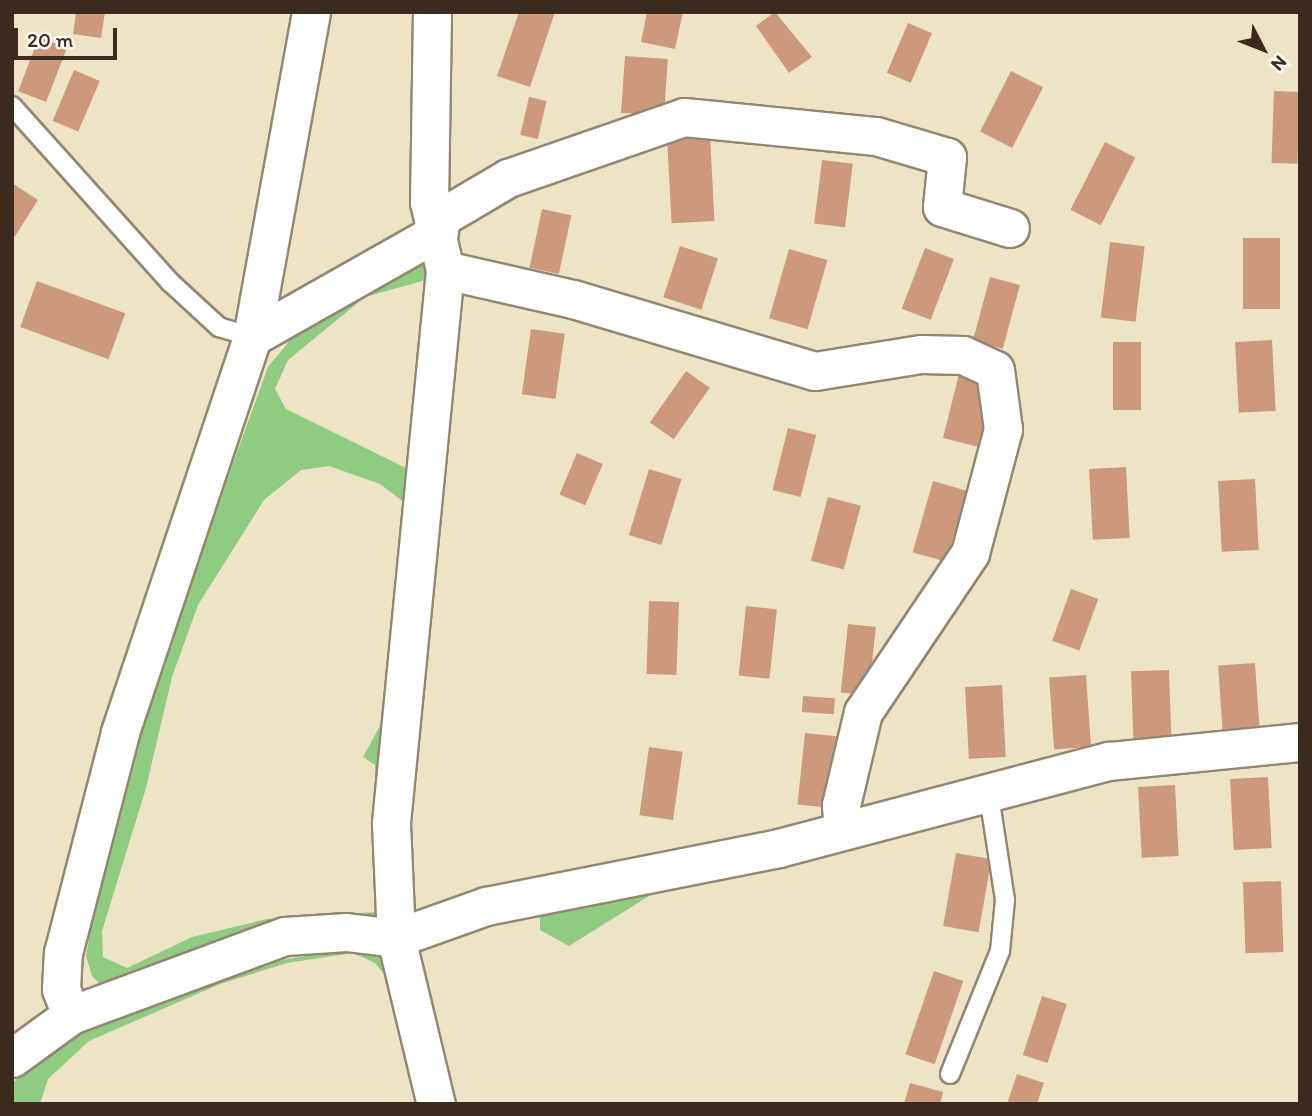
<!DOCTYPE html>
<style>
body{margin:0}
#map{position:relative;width:1312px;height:1116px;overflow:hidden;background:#ede4c6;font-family:Itim,sans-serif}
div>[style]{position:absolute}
.green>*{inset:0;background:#8fcb81}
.building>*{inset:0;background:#cd997d;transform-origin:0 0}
.roads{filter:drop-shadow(2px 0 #948772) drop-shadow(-2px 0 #948772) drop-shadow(0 2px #948772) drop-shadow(0 -2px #948772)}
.lane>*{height:18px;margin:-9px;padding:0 9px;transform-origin:9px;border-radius:9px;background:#fff}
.street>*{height:37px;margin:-18.5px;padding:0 18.5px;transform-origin:18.5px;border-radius:18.5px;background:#fff}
span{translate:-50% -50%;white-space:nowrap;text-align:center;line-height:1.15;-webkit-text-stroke:5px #fdfcf7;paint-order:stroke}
.frame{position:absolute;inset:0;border:14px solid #3b2a1e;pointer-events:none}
.north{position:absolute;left:1228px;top:14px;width:70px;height:70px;-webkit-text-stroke:5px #fdfcf7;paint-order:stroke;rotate:132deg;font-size:19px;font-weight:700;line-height:28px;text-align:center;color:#3b2a1e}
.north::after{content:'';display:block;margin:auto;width:24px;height:32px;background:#3b2a1e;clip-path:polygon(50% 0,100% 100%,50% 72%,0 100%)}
.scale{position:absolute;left:14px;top:28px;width:103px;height:32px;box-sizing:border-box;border:4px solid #3b2a1e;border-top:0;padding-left:9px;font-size:21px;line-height:24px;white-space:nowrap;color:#3b2a1e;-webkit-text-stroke:5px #fdfcf7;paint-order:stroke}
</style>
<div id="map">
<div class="green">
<i style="clip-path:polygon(429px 249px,433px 278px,365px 297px,288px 360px,275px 389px,286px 409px,416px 473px,413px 509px,380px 484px,329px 466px,301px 470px,264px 500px,198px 605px,172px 677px,146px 788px,102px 931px,103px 957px,127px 968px,192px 937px,267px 919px,376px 912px,375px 765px,363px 757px,397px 695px,387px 926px,107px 991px,92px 976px,86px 956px,101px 872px,172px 631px,268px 367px,296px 333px)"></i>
<i style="clip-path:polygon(665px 886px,569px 946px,540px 930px,540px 910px)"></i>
<i style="clip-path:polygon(361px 946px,392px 957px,395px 987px,375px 963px,353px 953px,287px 963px,220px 984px,89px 1041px,48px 1079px,40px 1104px,12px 1104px,12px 1083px,89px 1025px,255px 965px)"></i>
</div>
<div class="building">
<i style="clip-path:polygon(76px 12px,105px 12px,101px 38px,73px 34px)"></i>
<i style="clip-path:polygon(519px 12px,555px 12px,530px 87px,497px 76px)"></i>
<i style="clip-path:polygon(647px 12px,683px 12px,675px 49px,641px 42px)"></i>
<i style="clip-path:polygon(775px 12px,812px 57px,789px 73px,756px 26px)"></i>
<i style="left:908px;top:23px;width:26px;height:54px;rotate:23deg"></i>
<i style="left:39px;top:37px;width:30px;height:58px;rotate:21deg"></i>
<i style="left:625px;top:56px;width:43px;height:57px;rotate:4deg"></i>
<i style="left:74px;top:70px;width:28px;height:55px;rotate:23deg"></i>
<i style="left:1011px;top:71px;width:36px;height:68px;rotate:27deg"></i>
<i style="left:1274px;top:91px;width:26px;height:72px;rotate:2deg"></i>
<i style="left:529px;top:97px;width:18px;height:39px;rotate:13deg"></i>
<i style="left:710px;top:135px;width:86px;height:43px;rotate:87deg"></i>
<i style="left:1105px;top:142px;width:34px;height:76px;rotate:27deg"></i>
<i style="left:822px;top:160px;width:31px;height:64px;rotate:7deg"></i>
<i style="clip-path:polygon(12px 183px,38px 200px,12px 241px)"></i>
<i style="left:542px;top:209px;width:30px;height:60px;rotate:12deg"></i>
<i style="left:1243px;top:238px;width:37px;height:71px"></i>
<i style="left:1110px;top:242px;width:35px;height:76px;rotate:7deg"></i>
<i style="left:680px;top:246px;width:40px;height:54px;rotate:18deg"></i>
<i style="left:925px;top:248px;width:31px;height:65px;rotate:21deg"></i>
<i style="left:789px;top:249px;width:40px;height:72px;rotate:16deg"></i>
<i style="left:990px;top:277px;width:31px;height:66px;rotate:15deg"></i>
<i style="left:37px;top:281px;width:94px;height:49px;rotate:20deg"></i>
<i style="left:531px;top:329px;width:34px;height:66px;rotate:8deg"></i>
<i style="left:1272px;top:340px;width:71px;height:37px;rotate:87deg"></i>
<i style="left:1113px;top:342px;width:28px;height:68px"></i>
<i style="left:686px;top:371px;width:29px;height:63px;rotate:35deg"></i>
<i style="left:959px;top:374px;width:36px;height:66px;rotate:14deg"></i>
<i style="left:788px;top:428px;width:29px;height:64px;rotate:14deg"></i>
<i style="left:577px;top:453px;width:28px;height:45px;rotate:23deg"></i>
<i style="left:1126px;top:467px;width:71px;height:37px;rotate:87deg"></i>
<i style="left:649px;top:469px;width:34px;height:69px;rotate:17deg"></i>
<i style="left:1255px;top:479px;width:71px;height:37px;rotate:87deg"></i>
<i style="left:933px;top:481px;width:35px;height:74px;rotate:16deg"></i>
<i style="left:828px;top:497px;width:34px;height:66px;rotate:15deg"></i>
<i style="left:1071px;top:589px;width:29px;height:55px;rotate:20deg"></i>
<i style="left:649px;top:601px;width:30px;height:73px;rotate:2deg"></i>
<i style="left:746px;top:606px;width:31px;height:70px;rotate:6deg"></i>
<i style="left:848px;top:624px;width:28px;height:69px;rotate:6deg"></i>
<i style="left:1255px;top:663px;width:71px;height:37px;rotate:86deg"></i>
<i style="left:1169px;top:670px;width:71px;height:38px;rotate:88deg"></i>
<i style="left:1086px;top:675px;width:72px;height:37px;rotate:86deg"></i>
<i style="left:1002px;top:685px;width:72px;height:37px;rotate:87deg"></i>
<i style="left:803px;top:696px;width:32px;height:16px;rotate:4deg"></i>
<i style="left:805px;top:733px;width:37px;height:72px;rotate:6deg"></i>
<i style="left:649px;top:747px;width:34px;height:69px;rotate:8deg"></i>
<i style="left:1268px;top:777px;width:71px;height:38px;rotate:87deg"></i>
<i style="left:1175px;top:785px;width:71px;height:37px;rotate:87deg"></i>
<i style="left:956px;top:853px;width:36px;height:74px;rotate:10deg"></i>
<i style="left:1281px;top:881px;width:71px;height:38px;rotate:88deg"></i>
<i style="left:934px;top:971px;width:31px;height:88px;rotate:19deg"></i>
<i style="left:1042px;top:996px;width:26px;height:62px;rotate:18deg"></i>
<i style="clip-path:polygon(1017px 1074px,1044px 1083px,1037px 1104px,1007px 1104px)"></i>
<i style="clip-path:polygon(910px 1083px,943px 1092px,940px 1104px,904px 1104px)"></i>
</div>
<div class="roads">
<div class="lane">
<i style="left:12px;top:106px;width:237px;rotate:48.1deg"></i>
<i style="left:170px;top:282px;width:67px;rotate:42.6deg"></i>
<i style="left:219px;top:327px;width:34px;rotate:17deg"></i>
<i style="left:950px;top:1074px;width:133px;rotate:-67.9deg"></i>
<i style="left:1000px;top:951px;width:51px;rotate:-84.4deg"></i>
<i style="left:1005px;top:900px;width:105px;rotate:-98.7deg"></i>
</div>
<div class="street">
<i style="left:432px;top:12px;width:190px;rotate:90.9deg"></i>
<i style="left:429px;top:202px;width:70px;rotate:76.8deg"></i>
<i style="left:445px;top:270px;width:556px;rotate:95.58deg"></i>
<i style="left:391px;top:823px;width:115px;rotate:87.5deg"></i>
<i style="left:396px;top:938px;width:171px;rotate:76.5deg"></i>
<i style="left:435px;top:221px;width:85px;rotate:-30.5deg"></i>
<i style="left:508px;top:178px;width:186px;rotate:-19.1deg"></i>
<i style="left:684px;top:117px;width:193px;rotate:5.7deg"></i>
<i style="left:876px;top:136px;width:74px;rotate:16.5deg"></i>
<i style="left:947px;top:157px;width:50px;rotate:95.7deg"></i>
<i style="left:942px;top:207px;width:71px;rotate:17.2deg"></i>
<i style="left:445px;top:270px;width:131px;rotate:12.8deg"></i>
<i style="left:573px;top:299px;width:252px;rotate:16.6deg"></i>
<i style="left:815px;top:371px;width:107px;rotate:-9.1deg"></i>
<i style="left:921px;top:354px;width:42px;rotate:1.4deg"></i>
<i style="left:963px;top:355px;width:35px;rotate:25deg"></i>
<i style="left:995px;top:370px;width:60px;rotate:82.3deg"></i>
<i style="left:1003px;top:429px;width:128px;rotate:104.9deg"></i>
<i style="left:970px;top:553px;width:192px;rotate:123.9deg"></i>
<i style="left:863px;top:712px;width:96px;rotate:103.3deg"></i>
<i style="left:841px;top:805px;width:26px;rotate:86deg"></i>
<i style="left:252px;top:337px;width:215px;rotate:-29.5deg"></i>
<i style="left:71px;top:1015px;width:28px;rotate:-111deg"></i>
<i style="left:61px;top:989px;width:36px;rotate:-87deg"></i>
<i style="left:63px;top:953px;width:228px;rotate:-75.5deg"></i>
<i style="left:120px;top:732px;width:416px;rotate:-71.5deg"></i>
<i style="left:252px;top:337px;width:330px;rotate:-79.7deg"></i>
<i style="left:12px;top:1058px;width:73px;rotate:-36.1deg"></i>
<i style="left:71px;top:1015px;width:228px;rotate:-20.3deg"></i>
<i style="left:285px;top:936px;width:61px;rotate:-3.8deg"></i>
<i style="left:346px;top:932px;width:50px;rotate:6.8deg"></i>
<i style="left:396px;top:938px;width:96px;rotate:-19.6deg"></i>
<i style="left:486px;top:906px;width:299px;rotate:-11.2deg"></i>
<i style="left:779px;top:848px;width:341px;rotate:-14.8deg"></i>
<i style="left:1109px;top:761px;width:192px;rotate:-5.7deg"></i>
</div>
</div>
<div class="frame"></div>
<div class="north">N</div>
<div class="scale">20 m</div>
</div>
